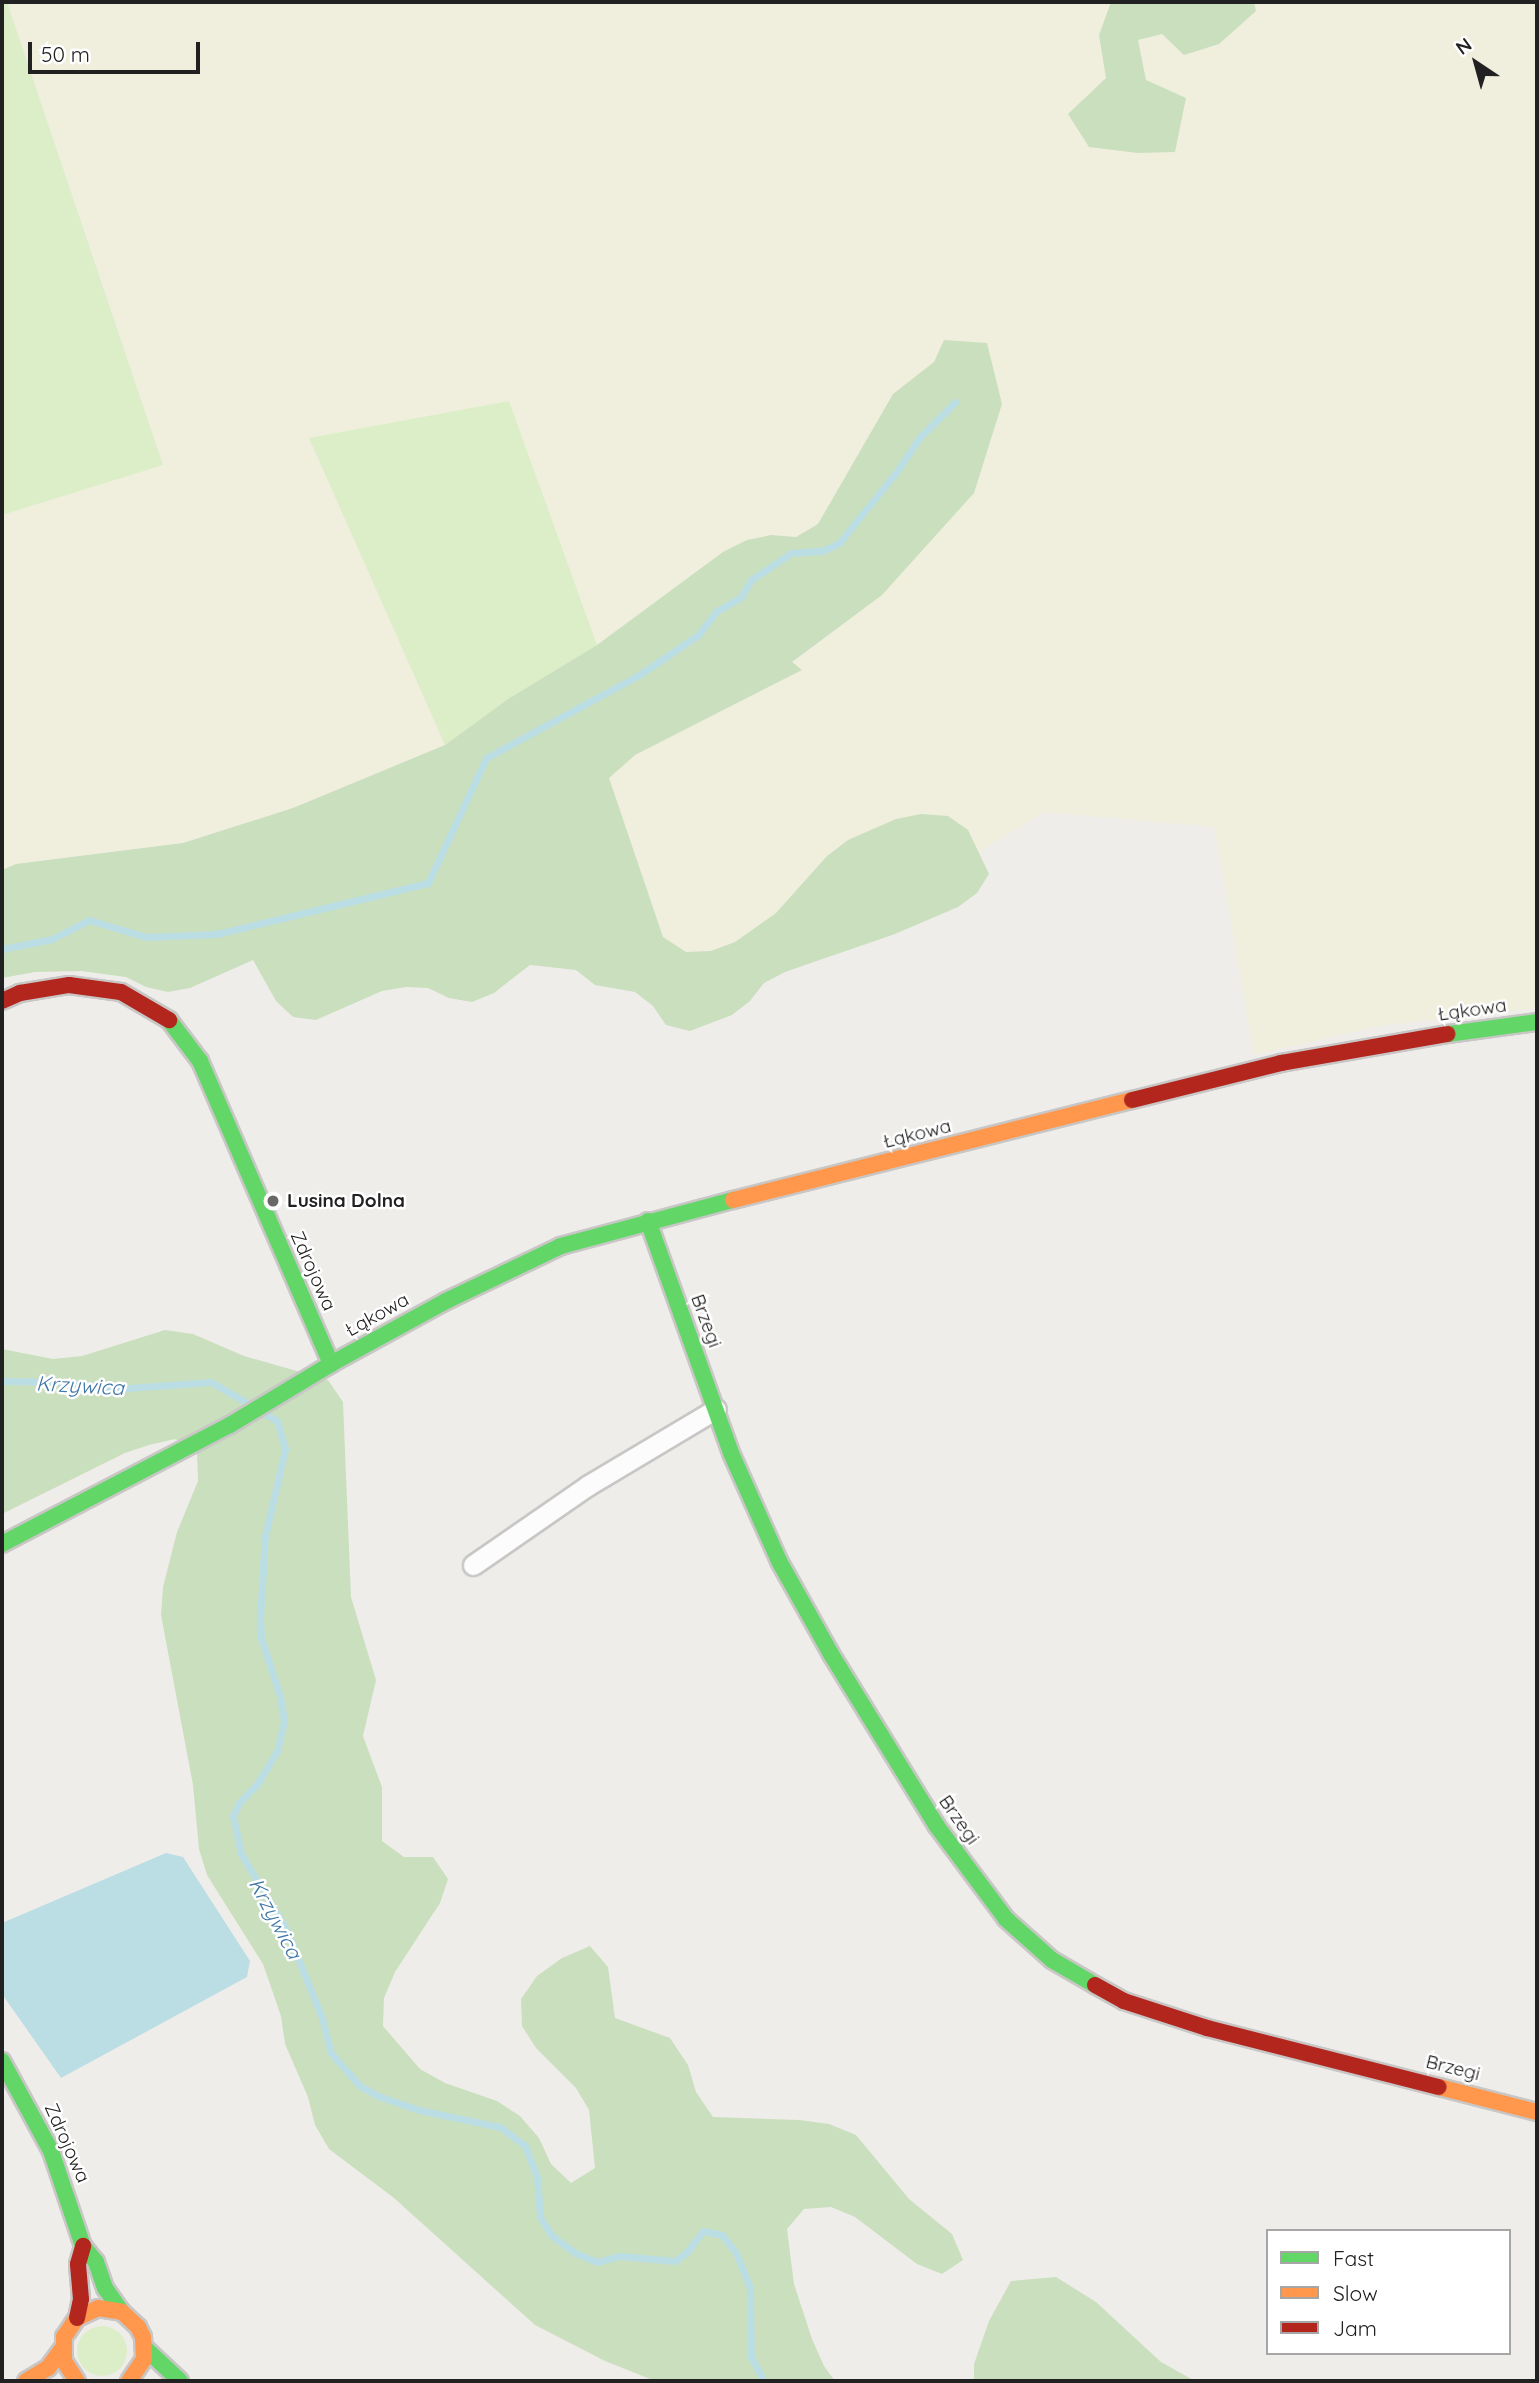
<!DOCTYPE html>
<meta charset="utf-8">
<style>
body{margin:0}
#map{position:relative;width:1539px;height:2383px;overflow:hidden;background:#efedea;font-family:Quicksand,sans-serif}
div>[style]{position:absolute}
.farmland>*{inset:0;background:#f0efdd}
.grass>*{inset:0;background:#dceec7}
.round{border-radius:50%}
.forest>*{inset:0;background:#cadfbd}
.water>*{inset:0;background:#bbdde4}
.stream>*{height:7px;margin:-3.5px;padding:0 3.5px;transform-origin:3.5px;border-radius:3.5px;background:#bbdde4}
.roads{filter:drop-shadow(2px 0 #c8c7c6) drop-shadow(-2px 0 #c8c7c6) drop-shadow(0 2px #c8c7c6) drop-shadow(0 -2px #c8c7c6)}
.street>*{height:19px;margin:-9.5px;padding:0 9.5px;transform-origin:9.5px;border-radius:9.5px;background:#fdfcfc}
.fast>*{height:16px;margin:-8px;padding:0 8px;transform-origin:8px;border-radius:8px;background:#63d668}
.slow>*{height:16px;margin:-8px;padding:0 8px;transform-origin:8px;border-radius:8px;background:#ff974d}
.jam>*{height:16px;margin:-8px;padding:0 8px;transform-origin:8px;border-radius:8px;background:#b3261e}
.dots>*{width:19px;height:19px;translate:-50% -50%;box-sizing:border-box;border:4px solid #fff;border-radius:50%}
span{translate:-50% -50%;white-space:nowrap;text-align:center;line-height:1.15;-webkit-text-stroke:5px #fff;paint-order:stroke}
.street-label{font-size:19px;color:#212121}
.poi-label{font-size:19px;color:#212121;font-weight:700}
.left{translate:0 -50%;text-align:left}
.water-label{font-size:21px;color:#4076a8;font-style:italic}
.frame{position:absolute;inset:0;border:4px solid #212121;pointer-events:none}
.legend{position:absolute;left:1266px;top:2229px;width:245px;height:126px;box-sizing:border-box;background:#fff;border:2px solid #a6a6a6;margin:0;padding:9px 12px;list-style:none;font-size:21px;color:#212121}
.legend li{display:flex;align-items:center;gap:14px;height:35px}
.legend b{width:35px;border:2px solid #a6a6a6}
.north{position:absolute;left:1441px;top:28px;width:70px;height:70px;-webkit-text-stroke:5px #fff;paint-order:stroke;rotate:324deg;font-size:19px;font-weight:700;line-height:28px;text-align:center;color:#212121}
.north::after{content:'';display:block;margin:auto;width:24px;height:32px;background:#212121;clip-path:polygon(50% 0,100% 100%,50% 72%,0 100%)}
.scale{position:absolute;left:28px;top:42px;width:172px;height:32px;box-sizing:border-box;border:4px solid #212121;border-top:0;padding-left:9px;font-size:21px;line-height:24px;white-space:nowrap;color:#212121;-webkit-text-stroke:5px #fff;paint-order:stroke}
</style>
<div id="map">
<div class="farmland">
<i style="clip-path:polygon(7px 2px,1111px 2px,1099px 35px,1106px 78px,1146px 80px,1138px 40px,1256px 11px,1254px 2px,1537px 2px,1537px 1008px,1379px 1026px,1254px 1055px,1214px 827px,1044px 812px,979px 852px,968px 830px,827px 856px,776px 913px,735px 942px,711px 951px,686px 952px,663px 937px,609px 778px,635px 755px,801px 670px,792px 663px,882px 595px,944px 340px,934px 362px,893px 394px,819px 524px,796px 537px,771px 535px,723px 552px,597px 645px,509px 401px,309px 439px,445px 745px,293px 808px,183px 843px,16px 864px,2px 870px,2px 515px,163px 464px)"></i>
</div>
<div class="grass">
<i style="clip-path:polygon(2px 2px,7px 2px,163px 465px,2px 515px)"></i>
<i style="clip-path:polygon(509px 401px,597px 645px,508px 699px,445px 745px,309px 438px)"></i>
<i class="round" style="left:77px;top:2326px;width:50px;height:50px"></i>
</div>
<div class="forest">
<i style="clip-path:polygon(1111px 2px,1254px 2px,1256px 11px,1219px 44px,1184px 55px,1162px 34px,1138px 40px,1146px 80px,1186px 98px,1175px 152px,1138px 153px,1089px 147px,1068px 114px,1106px 78px,1099px 35px)"></i>
<i style="clip-path:polygon(944px 340px,987px 343px,1002px 404px,974px 493px,882px 595px,792px 662px,802px 670px,635px 755px,609px 778px,663px 937px,686px 952px,711px 951px,735px 942px,776px 913px,827px 856px,848px 840px,896px 819px,921px 814px,948px 816px,968px 830px,989px 874px,977px 893px,958px 907px,895px 934px,785px 972px,764px 983px,750px 1001px,732px 1015px,690px 1031px,666px 1025px,653px 1006px,635px 992px,595px 985px,576px 970px,530px 965px,494px 993px,472px 1002px,449px 998px,428px 988px,406px 987px,382px 991px,316px 1020px,293px 1017px,276px 1001px,253px 960px,190px 988px,168px 992px,146px 987px,126px 977px,81px 971px,35px 972px,2px 978px,2px 870px,16px 864px,183px 843px,293px 808px,445px 745px,508px 699px,597px 645px,723px 552px,747px 540px,771px 535px,796px 537px,818px 524px,893px 394px,934px 362px)"></i>
<i style="clip-path:polygon(165px 1330px,193px 1334px,244px 1356px,328px 1380px,343px 1402px,351px 1597px,376px 1680px,363px 1736px,382px 1787px,382px 1841px,404px 1857px,433px 1857px,448px 1879px,440px 1903px,395px 1972px,384px 1998px,383px 2026px,420px 2069px,445px 2083px,497px 2101px,520px 2116px,539px 2138px,551px 2164px,571px 2183px,595px 2168px,589px 2110px,576px 2088px,536px 2048px,522px 2026px,521px 1999px,537px 1976px,562px 1958px,590px 1946px,608px 1967px,615px 2018px,670px 2038px,688px 2065px,696px 2092px,713px 2117px,799px 2120px,829px 2124px,856px 2135px,909px 2199px,952px 2234px,963px 2260px,942px 2274px,917px 2264px,855px 2217px,831px 2207px,804px 2209px,787px 2229px,794px 2284px,812px 2339px,824px 2366px,835px 2381px,655px 2381px,605px 2361px,535px 2325px,394px 2198px,329px 2149px,315px 2125px,308px 2097px,285px 2044px,281px 2016px,263px 1964px,207px 1875px,199px 1849px,193px 1785px,161px 1615px,163px 1587px,177px 1532px,198px 1481px,197px 1452px,175px 1439px,149px 1445px,125px 1453px,2px 1514px,2px 1349px,53px 1359px,82px 1356px)"></i>
<i style="clip-path:polygon(1056px 2277px,1096px 2302px,1161px 2362px,1195px 2381px,974px 2381px,974px 2364px,989px 2321px,1011px 2281px)"></i>
</div>
<div class="water">
<i style="clip-path:polygon(166px 1853px,183px 1857px,250px 1961px,247px 1977px,61px 2078px,2px 1994px,2px 1923px)"></i>
</div>
<div class="stream">
<i style="left:2px;top:949px;width:51px;rotate:-11.3deg"></i>
<i style="left:52px;top:939px;width:42px;rotate:-27.2deg"></i>
<i style="left:89px;top:920px;width:59px;rotate:16.6deg"></i>
<i style="left:146px;top:937px;width:71px;rotate:-2.4deg"></i>
<i style="left:217px;top:934px;width:217px;rotate:-13.6deg"></i>
<i style="left:428px;top:883px;width:138px;rotate:-65.1deg"></i>
<i style="left:486px;top:758px;width:174px;rotate:-28.5deg"></i>
<i style="left:639px;top:675px;width:71px;rotate:-34.1deg"></i>
<i style="left:698px;top:635px;width:31px;rotate:-52deg"></i>
<i style="left:717px;top:611px;width:28px;rotate:-30deg"></i>
<i style="left:741px;top:597px;width:20px;rotate:-60deg"></i>
<i style="left:751px;top:580px;width:48px;rotate:-34deg"></i>
<i style="left:791px;top:553px;width:31px;rotate:-4deg"></i>
<i style="left:822px;top:551px;width:19px;rotate:-25deg"></i>
<i style="left:839px;top:543px;width:92px;rotate:-51.1deg"></i>
<i style="left:897px;top:471px;width:40px;rotate:-56deg"></i>
<i style="left:919px;top:438px;width:51px;rotate:-45deg"></i>
<i style="left:2px;top:1381px;width:64px;rotate:0.9deg"></i>
<i style="left:66px;top:1382px;width:49px;rotate:8.1deg"></i>
<i style="left:115px;top:1389px;width:96px;rotate:-4.2deg"></i>
<i style="left:211px;top:1382px;width:44px;rotate:30.1deg"></i>
<i style="left:262px;top:1412px;width:17px;rotate:31deg"></i>
<i style="left:277px;top:1421px;width:29px;rotate:74deg"></i>
<i style="left:285px;top:1449px;width:89px;rotate:102.9deg"></i>
<i style="left:265px;top:1536px;width:82px;rotate:93.5deg"></i>
<i style="left:260px;top:1618px;width:20px;rotate:87deg"></i>
<i style="left:261px;top:1638px;width:61px;rotate:71.9deg"></i>
<i style="left:280px;top:1696px;width:25px;rotate:81deg"></i>
<i style="left:284px;top:1721px;width:31px;rotate:103deg"></i>
<i style="left:277px;top:1751px;width:37px;rotate:121deg"></i>
<i style="left:258px;top:1783px;width:28px;rotate:134deg"></i>
<i style="left:239px;top:1803px;width:14px;rotate:115deg"></i>
<i style="left:233px;top:1816px;width:39px;rotate:78deg"></i>
<i style="left:241px;top:1854px;width:87px;rotate:59deg"></i>
<i style="left:286px;top:1929px;width:96px;rotate:68deg"></i>
<i style="left:322px;top:2018px;width:36px;rotate:76deg"></i>
<i style="left:331px;top:2053px;width:44px;rotate:48.7deg"></i>
<i style="left:360px;top:2086px;width:21px;rotate:29deg"></i>
<i style="left:378px;top:2096px;width:43px;rotate:18.9deg"></i>
<i style="left:419px;top:2110px;width:83px;rotate:11.9deg"></i>
<i style="left:500px;top:2127px;width:31px;rotate:37deg"></i>
<i style="left:525px;top:2146px;width:33px;rotate:69deg"></i>
<i style="left:537px;top:2177px;width:40px;rotate:85.7deg"></i>
<i style="left:540px;top:2217px;width:22px;rotate:58deg"></i>
<i style="left:552px;top:2236px;width:29px;rotate:36deg"></i>
<i style="left:575px;top:2253px;width:24px;rotate:22deg"></i>
<i style="left:597px;top:2262px;width:24px;rotate:-15deg"></i>
<i style="left:620px;top:2256px;width:55px;rotate:5.2deg"></i>
<i style="left:675px;top:2261px;width:15px;rotate:-37deg"></i>
<i style="left:687px;top:2252px;width:26px;rotate:-53deg"></i>
<i style="left:703px;top:2231px;width:19px;rotate:12deg"></i>
<i style="left:722px;top:2235px;width:23px;rotate:52deg"></i>
<i style="left:736px;top:2253px;width:37px;rotate:68deg"></i>
<i style="left:750px;top:2287px;width:70px;rotate:89.2deg"></i>
<i style="left:751px;top:2357px;width:27px;rotate:62deg"></i>
</div>
<div class="roads">
<div class="street">
<i style="left:473px;top:1565px;width:139px;rotate:-34.7deg"></i>
<i style="left:587px;top:1486px;width:150px;rotate:-30.8deg"></i>
</div>
<div class="fast">
<i style="left:169px;top:1020px;width:51px;rotate:52.9deg"></i>
<i style="left:200px;top:1061px;width:330px;rotate:66.6deg"></i>
<i style="left:1448px;top:1034px;width:90px;rotate:-7.7deg"></i>
<i style="left:648px;top:1221px;width:246px;rotate:70.3deg"></i>
<i style="left:731px;top:1453px;width:118px;rotate:66deg"></i>
<i style="left:779px;top:1561px;width:107px;rotate:60.8deg"></i>
<i style="left:831px;top:1654px;width:201px;rotate:58.4deg"></i>
<i style="left:936px;top:1825px;width:117px;rotate:53.3deg"></i>
<i style="left:1006px;top:1919px;width:62px;rotate:41.7deg"></i>
<i style="left:1052px;top:1960px;width:50px;rotate:30.2deg"></i>
<i style="left:2px;top:1544px;width:257px;rotate:-27.6deg"></i>
<i style="left:230px;top:1425px;width:118px;rotate:-31.1deg"></i>
<i style="left:331px;top:1364px;width:131px;rotate:-28.7deg"></i>
<i style="left:446px;top:1301px;width:127px;rotate:-25.6deg"></i>
<i style="left:561px;top:1246px;width:178px;rotate:-15deg"></i>
<i style="left:2px;top:2061px;width:102px;rotate:61.4deg"></i>
<i style="left:51px;top:2151px;width:100px;rotate:71.4deg"></i>
<i style="left:83px;top:2246px;width:21px;rotate:51deg"></i>
<i style="left:96px;top:2262px;width:28px;rotate:71deg"></i>
<i style="left:105px;top:2288px;width:29px;rotate:55deg"></i>
<i style="left:145px;top:2348px;width:48px;rotate:43.3deg"></i>
</div>
<div class="slow">
<i style="left:733px;top:1200px;width:411px;rotate:-14.1deg"></i>
<i style="left:1439px;top:2087px;width:101px;rotate:14.3deg"></i>
<i style="left:26px;top:2381px;width:26px;rotate:-31deg"></i>
<i style="left:48px;top:2368px;width:24px;rotate:-54deg"></i>
<i style="left:77px;top:2381px;width:24px;rotate:-123deg"></i>
<i style="left:64px;top:2361px;width:24px;rotate:-90deg"></i>
<i style="left:64px;top:2337px;width:23px;rotate:-56deg"></i>
<i style="left:77px;top:2318px;width:23px;rotate:-25deg"></i>
<i style="left:98px;top:2308px;width:24px;rotate:9deg"></i>
<i style="left:122px;top:2312px;width:22px;rotate:43deg"></i>
<i style="left:138px;top:2327px;width:11px;rotate:63deg"></i>
<i style="left:143px;top:2337px;width:22px;rotate:87deg"></i>
<i style="left:144px;top:2359px;width:27px;rotate:124deg"></i>
</div>
<div class="jam">
<i style="left:2px;top:1001px;width:20px;rotate:-24deg"></i>
<i style="left:20px;top:993px;width:50px;rotate:-9.3deg"></i>
<i style="left:69px;top:985px;width:52px;rotate:7.7deg"></i>
<i style="left:121px;top:992px;width:56px;rotate:30.3deg"></i>
<i style="left:1132px;top:1100px;width:154px;rotate:-13.9deg"></i>
<i style="left:1281px;top:1063px;width:169px;rotate:-9.9deg"></i>
<i style="left:1095px;top:1985px;width:33px;rotate:29deg"></i>
<i style="left:1124px;top:2001px;width:87px;rotate:18deg"></i>
<i style="left:1207px;top:2028px;width:239px;rotate:14.3deg"></i>
<i style="left:77px;top:2318px;width:19px;rotate:-78deg"></i>
<i style="left:81px;top:2299px;width:35px;rotate:-95deg"></i>
<i style="left:78px;top:2264px;width:19px;rotate:-74deg"></i>
</div>
</div>
<div class="dots">
<i style="left:273px;top:1201px;background:#696867"></i>
</div>
<div class="street-label">
<span style="left:1472px;top:1010px;rotate:-8deg">Łąkowa</span>
<span style="left:917px;top:1134px;rotate:-14deg">Łąkowa</span>
<span style="left:313px;top:1271px;rotate:66deg">Zdrojowa</span>
<span style="left:377px;top:1315px;rotate:-29deg">Łąkowa</span>
<span style="left:706px;top:1321px;rotate:70deg">Brzegi</span>
<span style="left:959px;top:1820px;rotate:55deg">Brzegi</span>
<span style="left:1453px;top:2068px;rotate:14deg">Brzegi</span>
<span style="left:67px;top:2143px;rotate:66deg">Zdrojowa</span>
</div>
<div class="poi-label">
<span class="left" style="left:287px;top:1201px">Lusina Dolna</span>
</div>
<div class="water-label">
<span style="left:80px;top:1385px;rotate:3deg">Krzywica</span>
<span style="left:276px;top:1918px;rotate:62deg">Krzywica</span>
</div>
<div class="frame"></div>
<ul class="legend">
<li><b style="height:9px;background:#63d668"></b>Fast</li>
<li><b style="height:9px;background:#ff974d"></b>Slow</li>
<li><b style="height:9px;background:#b3261e"></b>Jam</li>
</ul>
<div class="north">N</div>
<div class="scale">50 m</div>
</div>
